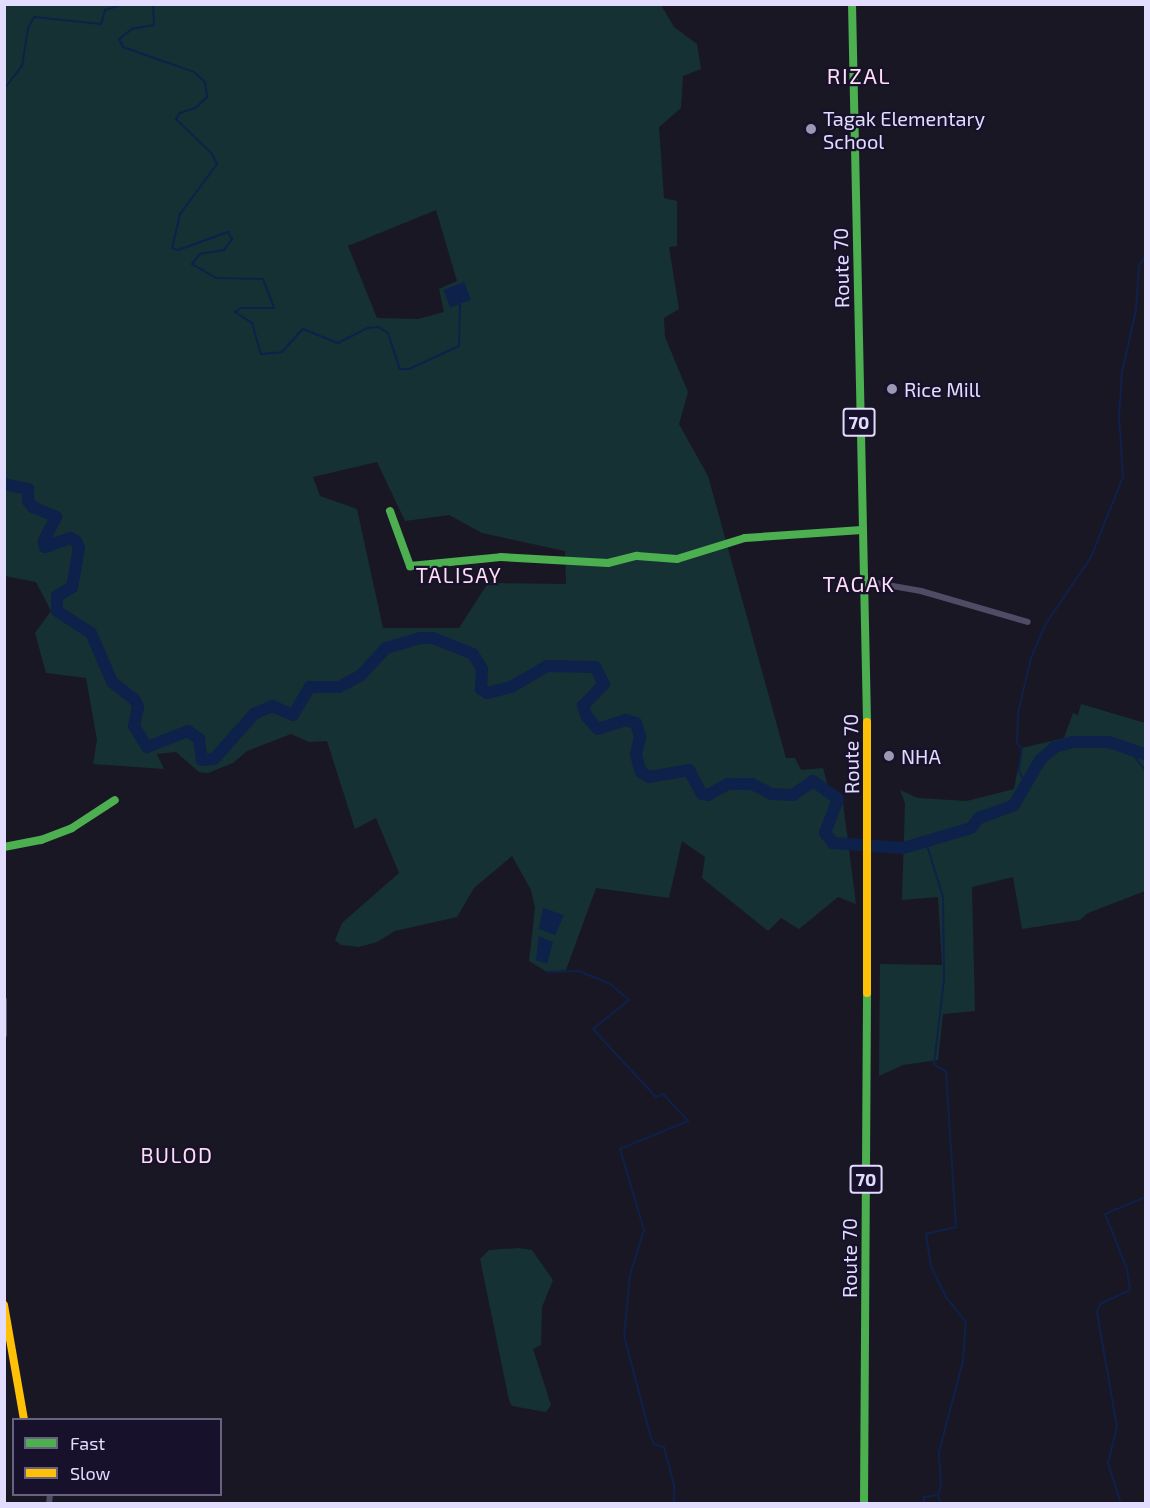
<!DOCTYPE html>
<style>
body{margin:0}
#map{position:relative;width:1150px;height:1508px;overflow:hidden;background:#1a1725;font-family:"Exo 2",sans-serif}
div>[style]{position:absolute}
.green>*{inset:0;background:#153133}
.water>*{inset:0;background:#0e214a;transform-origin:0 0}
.stream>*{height:2px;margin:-1px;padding:0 1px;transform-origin:1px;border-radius:1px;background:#0e214a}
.river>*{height:12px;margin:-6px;padding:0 6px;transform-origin:6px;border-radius:6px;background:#0e214a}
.street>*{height:6px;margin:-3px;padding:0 3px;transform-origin:3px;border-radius:3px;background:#4f4d66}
.fast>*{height:8px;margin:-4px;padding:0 4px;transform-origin:4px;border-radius:4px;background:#4caf50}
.slow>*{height:8px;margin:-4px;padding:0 4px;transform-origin:4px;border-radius:4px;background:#ffc107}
.dots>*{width:16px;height:16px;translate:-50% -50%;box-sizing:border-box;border:3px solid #17112b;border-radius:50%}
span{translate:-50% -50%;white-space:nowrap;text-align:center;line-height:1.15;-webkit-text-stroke:4.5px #17112b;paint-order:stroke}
.shield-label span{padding:2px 4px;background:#17112b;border:2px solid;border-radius:4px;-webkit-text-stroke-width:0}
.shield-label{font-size:18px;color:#e2dcff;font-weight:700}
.poi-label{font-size:20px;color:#e2dcff}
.left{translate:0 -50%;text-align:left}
.street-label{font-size:20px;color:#e2dcff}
.neighbourhood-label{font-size:21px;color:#ffdef1;letter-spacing:1.5px}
.quarter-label{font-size:22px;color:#ffdef1;letter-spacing:1.5px}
.frame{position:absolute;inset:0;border:6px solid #e2dcff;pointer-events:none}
.legend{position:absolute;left:12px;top:1418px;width:210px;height:78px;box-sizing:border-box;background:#17112b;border:2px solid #686280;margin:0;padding:8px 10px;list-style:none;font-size:18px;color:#e2dcff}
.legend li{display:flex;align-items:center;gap:12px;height:30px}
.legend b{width:30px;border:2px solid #686280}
</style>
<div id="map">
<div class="green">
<i style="clip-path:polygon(evenodd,5px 5px,661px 5px,674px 27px,697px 44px,701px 69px,683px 76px,681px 108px,659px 127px,664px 198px,677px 201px,677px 246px,669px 247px,679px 309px,664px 318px,665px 337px,688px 392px,679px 424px,708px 476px,786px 758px,795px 758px,801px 770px,823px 768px,829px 790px,842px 795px,856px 904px,838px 897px,799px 929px,781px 918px,768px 931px,702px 878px,705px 857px,682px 841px,669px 898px,596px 888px,566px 970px,547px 972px,529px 961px,535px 908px,531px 890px,512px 856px,474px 888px,457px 917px,395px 931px,377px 942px,359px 947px,341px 945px,335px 940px,342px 923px,399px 873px,376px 818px,355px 829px,327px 741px,309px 742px,291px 734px,247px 751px,233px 763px,208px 773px,199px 772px,176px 752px,157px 754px,164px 769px,93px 764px,97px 740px,86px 678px,46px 673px,35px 633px,51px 611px,36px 582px,5px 576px,5px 5px,436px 210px,457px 281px,439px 289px,444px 312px,418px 319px,377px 318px,348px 246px,436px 210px,5px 5px,377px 462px,405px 521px,449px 515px,482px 533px,565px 551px,566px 584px,488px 583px,459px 628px,383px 628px,357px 509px,320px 496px,313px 477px,377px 462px)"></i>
<i style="clip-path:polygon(1081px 704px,1145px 723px,1145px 891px,1088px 913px,1080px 920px,1022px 929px,1013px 877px,972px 887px,975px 1011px,943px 1014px,938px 1060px,903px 1065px,879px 1076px,880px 964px,942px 965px,938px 897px,902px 900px,905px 803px,900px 790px,918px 798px,967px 801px,1014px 789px,1022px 748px,1064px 738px,1073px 713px,1078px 715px)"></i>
<i style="clip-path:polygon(519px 1248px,532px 1250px,553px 1280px,542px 1307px,541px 1345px,533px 1349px,551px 1405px,546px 1412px,512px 1406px,509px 1400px,480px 1259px,489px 1250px)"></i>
</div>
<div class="water">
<i style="left:464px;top:282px;width:19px;height:22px;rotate:69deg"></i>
<i style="clip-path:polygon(543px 908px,564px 915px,555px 935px,539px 929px)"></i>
<i style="clip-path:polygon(539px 936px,553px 942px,547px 964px,536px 960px)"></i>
</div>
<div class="stream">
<i style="left:153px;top:4px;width:21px;rotate:87deg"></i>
<i style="left:154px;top:25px;width:22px;rotate:170deg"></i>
<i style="left:132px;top:29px;width:16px;rotate:142deg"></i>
<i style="left:119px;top:39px;width:9px;rotate:63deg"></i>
<i style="left:123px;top:47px;width:75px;rotate:19.4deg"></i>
<i style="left:194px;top:72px;width:15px;rotate:42deg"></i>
<i style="left:205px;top:82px;width:15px;rotate:82deg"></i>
<i style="left:207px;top:97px;width:16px;rotate:137deg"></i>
<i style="left:195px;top:108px;width:16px;rotate:162deg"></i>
<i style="left:180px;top:113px;width:7px;rotate:124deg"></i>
<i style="left:176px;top:119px;width:50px;rotate:44.2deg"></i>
<i style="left:212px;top:154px;width:11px;rotate:63deg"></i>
<i style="left:217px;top:164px;width:62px;rotate:126.5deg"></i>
<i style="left:180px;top:214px;width:35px;rotate:103deg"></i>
<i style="left:172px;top:248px;width:6px;rotate:18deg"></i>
<i style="left:178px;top:250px;width:53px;rotate:-19.8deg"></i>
<i style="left:228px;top:232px;width:8px;rotate:60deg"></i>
<i style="left:232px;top:239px;width:14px;rotate:126deg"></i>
<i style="left:224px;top:250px;width:24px;rotate:171deg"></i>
<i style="left:200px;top:254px;width:13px;rotate:129deg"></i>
<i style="left:192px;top:264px;width:28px;rotate:30deg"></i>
<i style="left:216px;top:278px;width:47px;rotate:1.2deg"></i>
<i style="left:263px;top:279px;width:31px;rotate:69deg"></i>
<i style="left:274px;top:308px;width:33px;rotate:180deg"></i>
<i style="left:241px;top:308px;width:7px;rotate:146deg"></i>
<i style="left:235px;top:312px;width:20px;rotate:33deg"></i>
<i style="left:252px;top:323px;width:32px;rotate:74deg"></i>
<i style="left:261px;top:354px;width:21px;rotate:-5deg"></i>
<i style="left:282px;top:352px;width:31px;rotate:-48deg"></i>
<i style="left:303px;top:329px;width:38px;rotate:22deg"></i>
<i style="left:338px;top:343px;width:33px;rotate:-27deg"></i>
<i style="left:367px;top:328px;width:11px;rotate:-5deg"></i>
<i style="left:378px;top:327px;width:12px;rotate:31deg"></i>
<i style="left:388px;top:333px;width:38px;rotate:72deg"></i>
<i style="left:400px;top:369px;width:9px"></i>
<i style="left:409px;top:369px;width:55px;rotate:-24.7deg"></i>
<i style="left:459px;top:346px;width:41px;rotate:-88.6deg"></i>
<i style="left:4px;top:89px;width:29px;rotate:-52deg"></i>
<i style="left:22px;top:66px;width:38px;rotate:-81deg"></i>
<i style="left:28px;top:28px;width:13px;rotate:-61deg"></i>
<i style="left:34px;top:17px;width:67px;rotate:6deg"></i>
<i style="left:101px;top:24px;width:15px;rotate:-74deg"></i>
<i style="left:105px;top:10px;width:21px;rotate:-17deg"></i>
<i style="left:1127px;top:747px;width:31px;rotate:52deg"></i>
<i style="left:1025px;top:782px;width:13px;rotate:-119deg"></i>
<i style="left:1019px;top:771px;width:23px;rotate:-83deg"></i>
<i style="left:1022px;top:748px;width:6px;rotate:-141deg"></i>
<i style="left:1017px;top:744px;width:31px;rotate:-88deg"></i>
<i style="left:1018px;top:713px;width:57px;rotate:-76.7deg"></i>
<i style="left:1031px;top:658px;width:36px;rotate:-67deg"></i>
<i style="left:1045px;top:625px;width:82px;rotate:-55.9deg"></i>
<i style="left:1091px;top:557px;width:86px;rotate:-68.2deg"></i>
<i style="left:1123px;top:477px;width:61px;rotate:-93.8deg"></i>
<i style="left:1119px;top:416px;width:44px;rotate:-86.1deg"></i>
<i style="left:1122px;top:372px;width:64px;rotate:-77.3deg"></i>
<i style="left:1136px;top:310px;width:45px;rotate:-86.2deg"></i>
<i style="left:1139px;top:265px;width:12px;rotate:-55deg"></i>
<i style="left:547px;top:972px;width:32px;rotate:-2deg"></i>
<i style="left:579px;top:971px;width:32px;rotate:22deg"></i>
<i style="left:609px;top:983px;width:26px;rotate:40deg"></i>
<i style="left:629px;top:1000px;width:46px;rotate:141.1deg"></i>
<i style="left:593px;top:1029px;width:93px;rotate:47.2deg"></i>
<i style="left:656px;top:1097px;width:8px;rotate:-23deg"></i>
<i style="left:663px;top:1094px;width:37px;rotate:47deg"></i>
<i style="left:688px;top:1121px;width:74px;rotate:157.6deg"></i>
<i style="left:620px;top:1149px;width:84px;rotate:73.5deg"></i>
<i style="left:644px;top:1230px;width:47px;rotate:107.3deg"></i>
<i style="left:630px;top:1275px;width:61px;rotate:95.6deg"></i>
<i style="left:624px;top:1336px;width:106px;rotate:75.2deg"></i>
<i style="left:651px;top:1438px;width:7px;rotate:63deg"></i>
<i style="left:654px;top:1444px;width:10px;rotate:17deg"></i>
<i style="left:664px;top:1447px;width:39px;rotate:75deg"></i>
<i style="left:674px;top:1485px;width:19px;rotate:90deg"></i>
<i style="left:1146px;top:1017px;width:3px;rotate:90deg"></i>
<i style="left:938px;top:1495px;width:9px;rotate:77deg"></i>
<i style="left:923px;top:1504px;width:7px;rotate:-82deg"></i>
<i style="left:924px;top:1497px;width:14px;rotate:-8deg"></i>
<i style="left:938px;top:1495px;width:11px;rotate:-75deg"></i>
<i style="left:941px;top:1484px;width:32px;rotate:-94deg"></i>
<i style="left:939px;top:1452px;width:94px;rotate:-75.2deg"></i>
<i style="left:963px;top:1361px;width:39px;rotate:-86deg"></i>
<i style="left:966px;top:1322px;width:32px;rotate:-129deg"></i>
<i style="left:946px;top:1297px;width:34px;rotate:-116deg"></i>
<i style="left:931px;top:1266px;width:32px;rotate:-99deg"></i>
<i style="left:926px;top:1234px;width:31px;rotate:-13deg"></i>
<i style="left:956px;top:1227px;width:156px;rotate:-93.7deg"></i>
<i style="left:946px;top:1071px;width:13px;rotate:-153deg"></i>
<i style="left:934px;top:1065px;width:87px;rotate:-83.4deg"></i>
<i style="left:944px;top:979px;width:82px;rotate:-90.7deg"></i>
<i style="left:943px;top:897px;width:61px;rotate:-107.2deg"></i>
<i style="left:1121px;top:1504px;width:43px;rotate:-107.6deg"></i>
<i style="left:1108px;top:1463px;width:37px;rotate:-76deg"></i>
<i style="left:1117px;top:1427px;width:117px;rotate:-99.9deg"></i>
<i style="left:1097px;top:1312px;width:9px;rotate:-69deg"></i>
<i style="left:1100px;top:1304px;width:33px;rotate:-25deg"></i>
<i style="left:1130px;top:1290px;width:21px;rotate:-98deg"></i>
<i style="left:1127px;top:1269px;width:59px;rotate:-111.8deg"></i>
<i style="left:1105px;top:1214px;width:44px;rotate:-22.5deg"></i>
</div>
<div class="river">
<i style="left:4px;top:484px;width:25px;rotate:12deg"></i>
<i style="left:28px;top:489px;width:12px;rotate:90deg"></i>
<i style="left:28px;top:501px;width:8px;rotate:50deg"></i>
<i style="left:33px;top:507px;width:25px;rotate:23deg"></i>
<i style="left:56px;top:517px;width:27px;rotate:117deg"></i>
<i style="left:44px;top:541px;width:6px;rotate:81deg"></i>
<i style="left:45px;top:547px;width:27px;rotate:-20deg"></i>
<i style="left:70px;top:538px;width:7px;rotate:27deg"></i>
<i style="left:76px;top:541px;width:8px;rotate:67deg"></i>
<i style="left:79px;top:548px;width:40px;rotate:100deg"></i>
<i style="left:72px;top:587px;width:17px;rotate:149deg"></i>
<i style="left:57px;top:596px;width:15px;rotate:90deg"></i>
<i style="left:57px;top:611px;width:40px;rotate:32.9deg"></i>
<i style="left:91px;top:633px;width:53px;rotate:66.8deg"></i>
<i style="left:112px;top:682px;width:29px;rotate:38deg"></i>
<i style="left:135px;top:700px;width:8px;rotate:67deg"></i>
<i style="left:138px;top:707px;width:19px;rotate:102deg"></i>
<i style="left:134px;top:726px;width:25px;rotate:58deg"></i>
<i style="left:147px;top:747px;width:44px;rotate:-21.3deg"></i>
<i style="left:188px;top:731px;width:14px;rotate:36deg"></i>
<i style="left:199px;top:739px;width:21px;rotate:82deg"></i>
<i style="left:202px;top:760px;width:12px;rotate:-5deg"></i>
<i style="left:214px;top:759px;width:60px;rotate:-48.4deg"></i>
<i style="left:254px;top:714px;width:20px;rotate:-24deg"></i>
<i style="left:272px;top:706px;width:23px;rotate:23deg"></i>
<i style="left:293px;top:715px;width:33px;rotate:-59deg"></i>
<i style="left:310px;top:687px;width:29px"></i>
<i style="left:339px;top:687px;width:24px;rotate:-28deg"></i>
<i style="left:360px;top:676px;width:38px;rotate:-47deg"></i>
<i style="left:386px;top:648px;width:36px;rotate:-16deg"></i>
<i style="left:421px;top:638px;width:12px"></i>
<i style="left:433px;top:638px;width:43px;rotate:21.8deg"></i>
<i style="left:473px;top:654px;width:17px;rotate:59deg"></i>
<i style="left:482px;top:669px;width:20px;rotate:93deg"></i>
<i style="left:481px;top:689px;width:8px;rotate:30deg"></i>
<i style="left:488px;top:693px;width:24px;rotate:-15deg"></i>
<i style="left:511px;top:687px;width:42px;rotate:-30.3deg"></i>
<i style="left:547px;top:666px;width:48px;rotate:1.2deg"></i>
<i style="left:595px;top:667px;width:19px;rotate:62deg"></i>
<i style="left:604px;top:684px;width:30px;rotate:134deg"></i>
<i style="left:583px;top:706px;width:12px;rotate:70deg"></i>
<i style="left:587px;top:717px;width:16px;rotate:47deg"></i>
<i style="left:598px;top:729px;width:29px;rotate:-18deg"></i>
<i style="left:626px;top:720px;width:10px;rotate:17deg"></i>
<i style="left:636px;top:723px;width:15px;rotate:74deg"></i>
<i style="left:640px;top:737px;width:18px;rotate:103deg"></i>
<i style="left:636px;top:755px;width:18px;rotate:74deg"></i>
<i style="left:641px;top:772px;width:9px;rotate:32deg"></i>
<i style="left:649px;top:777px;width:41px;rotate:-9.9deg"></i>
<i style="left:689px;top:770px;width:27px;rotate:62deg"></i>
<i style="left:702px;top:794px;width:6px;rotate:9deg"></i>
<i style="left:708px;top:795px;width:23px;rotate:-29deg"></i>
<i style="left:728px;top:784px;width:24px"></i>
<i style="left:752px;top:784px;width:22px;rotate:27deg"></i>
<i style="left:772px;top:794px;width:21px;rotate:3deg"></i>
<i style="left:793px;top:795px;width:24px;rotate:-35deg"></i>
<i style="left:813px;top:781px;width:31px;rotate:36deg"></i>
<i style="left:838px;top:799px;width:36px;rotate:111deg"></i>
<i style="left:825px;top:833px;width:13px;rotate:51deg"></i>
<i style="left:833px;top:843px;width:70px;rotate:4.1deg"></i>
<i style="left:903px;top:848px;width:71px;rotate:-16.4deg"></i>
<i style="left:971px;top:828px;width:13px;rotate:-51deg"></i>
<i style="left:979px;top:818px;width:37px;rotate:-20deg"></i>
<i style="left:1014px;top:805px;width:52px;rotate:-60deg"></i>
<i style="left:1040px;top:760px;width:20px;rotate:-41deg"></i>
<i style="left:1055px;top:747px;width:19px;rotate:-16deg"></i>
<i style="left:1073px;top:742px;width:36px"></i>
<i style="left:1109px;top:742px;width:39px;rotate:19deg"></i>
</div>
<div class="street">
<i style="left:864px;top:581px;width:58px;rotate:10deg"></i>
<i style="left:921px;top:591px;width:111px;rotate:16.2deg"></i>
<i style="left:4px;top:1000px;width:35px;rotate:90deg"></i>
<i style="left:49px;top:1504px;width:10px;rotate:-84deg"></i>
</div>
<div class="fast">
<i style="left:852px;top:4px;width:718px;rotate:88.8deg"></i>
<i style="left:390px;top:511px;width:59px;rotate:70deg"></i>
<i style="left:410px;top:566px;width:91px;rotate:-5.6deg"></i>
<i style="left:501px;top:557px;width:107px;rotate:3.2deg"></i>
<i style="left:608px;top:563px;width:30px;rotate:-14deg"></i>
<i style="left:637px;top:556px;width:40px;rotate:4.3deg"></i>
<i style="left:677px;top:559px;width:71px;rotate:-17.2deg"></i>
<i style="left:745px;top:538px;width:117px;rotate:-3.9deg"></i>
<i style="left:4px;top:847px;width:38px;rotate:-11deg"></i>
<i style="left:41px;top:840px;width:33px;rotate:-21deg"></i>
<i style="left:72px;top:828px;width:51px;rotate:-33.1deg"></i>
<i style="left:864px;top:1504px;width:511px;rotate:-89.66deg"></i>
</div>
<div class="slow">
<i style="left:867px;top:993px;width:271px;rotate:-90deg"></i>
<i style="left:4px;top:1305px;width:117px;rotate:80.1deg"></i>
</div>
<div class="dots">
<i style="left:811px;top:129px;background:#9c97b3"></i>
<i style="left:892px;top:389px;background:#9c97b3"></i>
<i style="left:889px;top:756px;background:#9c97b3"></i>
</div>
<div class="shield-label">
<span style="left:859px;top:422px">70</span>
<span style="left:866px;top:1179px">70</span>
</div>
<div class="poi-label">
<span class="left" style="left:823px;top:130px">Tagak Elementary<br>School</span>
<span class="left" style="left:904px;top:389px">Rice Mill</span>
<span class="left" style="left:901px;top:756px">NHA</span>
</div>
<div class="street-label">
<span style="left:841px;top:268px;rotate:-91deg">Route 70</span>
<span style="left:851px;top:754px;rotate:-91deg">Route 70</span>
<span style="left:849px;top:1258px;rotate:-90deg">Route 70</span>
</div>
<div class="neighbourhood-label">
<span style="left:459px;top:575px">TALISAY</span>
<span style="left:177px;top:1155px">BULOD</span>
</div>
<div class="quarter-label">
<span style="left:859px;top:76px">RIZAL</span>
<span style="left:859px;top:584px">TAGAK</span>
</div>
<div class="frame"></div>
<ul class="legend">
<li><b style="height:8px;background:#4caf50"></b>Fast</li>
<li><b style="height:8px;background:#ffc107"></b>Slow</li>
</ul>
</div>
